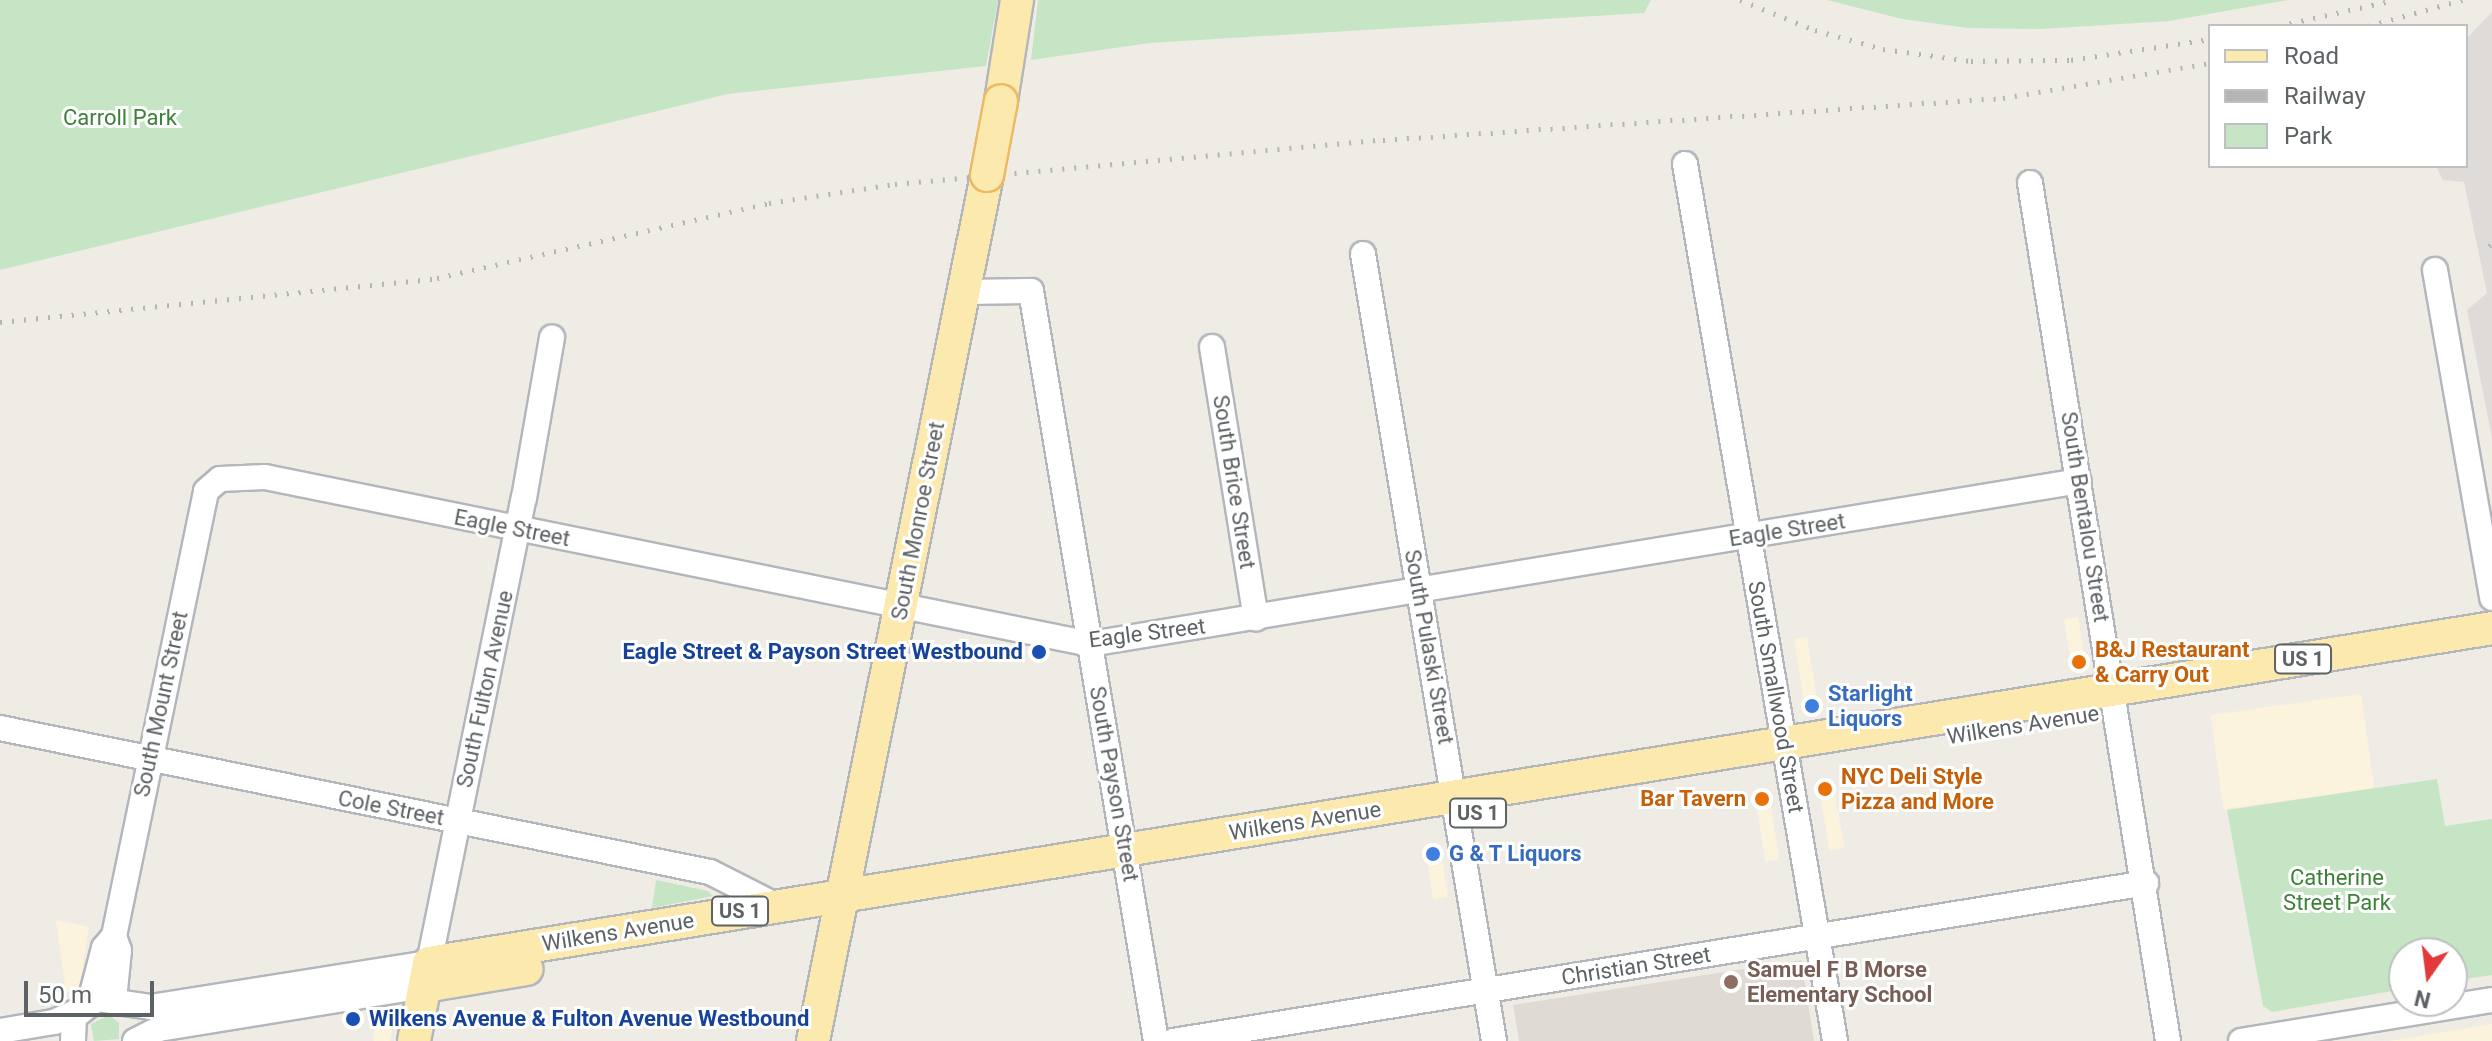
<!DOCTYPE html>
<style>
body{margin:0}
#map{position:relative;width:2492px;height:1041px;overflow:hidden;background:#efece6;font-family:Roboto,sans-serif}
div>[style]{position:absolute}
.commercial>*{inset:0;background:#fcf3dd;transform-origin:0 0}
.industrial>*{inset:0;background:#dedbd8}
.education>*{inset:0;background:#dfdbd4}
.green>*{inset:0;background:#c6e5c4}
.roads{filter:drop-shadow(2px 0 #b3b6ba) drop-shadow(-2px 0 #b3b6ba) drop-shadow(0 2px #b3b6ba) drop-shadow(0 -2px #b3b6ba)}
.minor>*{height:24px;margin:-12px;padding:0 12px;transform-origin:12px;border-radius:12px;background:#fff}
.major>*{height:32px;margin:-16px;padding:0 16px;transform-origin:16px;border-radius:16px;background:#fbe9ae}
.rail>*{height:5px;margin-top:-2.5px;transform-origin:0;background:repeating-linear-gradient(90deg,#b4b5b5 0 2px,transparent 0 12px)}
.bridges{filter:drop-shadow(2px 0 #ebba63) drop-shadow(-2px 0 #ebba63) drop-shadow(0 2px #ebba63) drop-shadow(0 -2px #ebba63)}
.major-bridge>*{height:32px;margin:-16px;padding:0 16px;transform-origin:16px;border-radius:16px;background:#fbe9ae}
.dots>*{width:22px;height:22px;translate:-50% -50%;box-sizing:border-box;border:4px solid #fff;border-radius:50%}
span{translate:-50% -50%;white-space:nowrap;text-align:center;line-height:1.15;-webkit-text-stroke:6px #fff;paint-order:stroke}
.shield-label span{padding:2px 6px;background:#fff;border:2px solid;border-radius:6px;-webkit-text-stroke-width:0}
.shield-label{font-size:20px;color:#5d6265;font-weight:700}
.park-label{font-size:22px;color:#3b8138}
.street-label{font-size:22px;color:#5d6265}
.food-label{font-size:22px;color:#c56008;font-weight:700}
.left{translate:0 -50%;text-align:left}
.right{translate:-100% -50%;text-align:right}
.transit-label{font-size:22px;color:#164399;font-weight:700}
.shop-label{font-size:22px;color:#366cbe;font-weight:700}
.education-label{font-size:22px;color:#785e54;font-weight:700}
.legend{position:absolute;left:2208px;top:24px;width:260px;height:144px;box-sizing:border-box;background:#fff;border:2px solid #bec0c1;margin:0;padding:10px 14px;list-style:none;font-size:24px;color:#5d6265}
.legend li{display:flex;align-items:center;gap:16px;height:40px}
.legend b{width:40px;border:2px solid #bec0c1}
.north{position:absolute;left:2388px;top:937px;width:80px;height:80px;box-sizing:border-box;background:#fff;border:2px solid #bec0c1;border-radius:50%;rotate:194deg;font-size:22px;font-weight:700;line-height:32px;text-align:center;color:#5d6265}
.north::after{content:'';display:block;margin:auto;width:28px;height:36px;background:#e2393a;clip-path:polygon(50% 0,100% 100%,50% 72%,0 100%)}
.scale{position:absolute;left:24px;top:981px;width:130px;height:36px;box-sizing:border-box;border:4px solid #5d6265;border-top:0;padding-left:10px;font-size:24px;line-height:28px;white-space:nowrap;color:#5d6265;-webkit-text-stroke:6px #fff;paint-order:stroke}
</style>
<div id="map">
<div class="commercial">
<i style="left:2078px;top:617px;width:50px;height:14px;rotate:81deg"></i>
<i style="left:1807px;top:637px;width:73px;height:13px;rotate:81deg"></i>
<i style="left:2361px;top:694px;width:95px;height:152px;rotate:82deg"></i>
<i style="left:1833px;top:783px;width:66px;height:15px;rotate:80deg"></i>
<i style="left:1769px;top:794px;width:66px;height:14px;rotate:81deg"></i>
<i style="left:1440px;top:847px;width:51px;height:15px;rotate:81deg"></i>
<i style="clip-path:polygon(56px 920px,89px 927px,79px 990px,66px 992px)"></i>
<i style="clip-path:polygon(394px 1021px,390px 1041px,373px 1041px,375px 1022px)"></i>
<i style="clip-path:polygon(2492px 1024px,2492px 1041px,2389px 1041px)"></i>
</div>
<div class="industrial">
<i style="clip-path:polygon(2492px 12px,2492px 438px,2467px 310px,2487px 293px,2464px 182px,2443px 180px,2436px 166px,2466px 166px,2466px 39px)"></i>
</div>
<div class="education">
<i style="clip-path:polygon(1801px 960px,1814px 1041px,1519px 1041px,1513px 1005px)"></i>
</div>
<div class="green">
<i style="clip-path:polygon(0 0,998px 0,986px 66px,728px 94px,0 270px)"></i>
<i style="clip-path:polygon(1038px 0,1651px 0,1644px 13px,1150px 43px,1031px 60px)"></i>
<i style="clip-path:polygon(1827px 0,2288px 0,2169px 21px,2041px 29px,1968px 28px,1902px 19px)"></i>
<i style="clip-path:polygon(2437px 779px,2445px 826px,2492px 819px,2492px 975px,2452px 981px,2452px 953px,2404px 953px,2404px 989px,2272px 1012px,2263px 1006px,2227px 810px)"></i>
<i style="clip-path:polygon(656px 880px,708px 891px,713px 896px,652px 908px)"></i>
<i style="clip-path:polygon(109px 1015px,119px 1023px,119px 1039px,94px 1041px,91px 1024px)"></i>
</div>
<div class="roads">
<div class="minor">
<i style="left:1685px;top:164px;width:890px;rotate:80.29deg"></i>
<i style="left:2030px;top:183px;width:869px;rotate:80.86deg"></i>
<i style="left:1363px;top:254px;width:798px;rotate:80.55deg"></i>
<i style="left:2435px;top:270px;width:333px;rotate:80.1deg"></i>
<i style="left:964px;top:292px;width:67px;rotate:-0.9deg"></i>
<i style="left:1031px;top:291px;width:760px;rotate:80.54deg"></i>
<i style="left:1212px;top:347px;width:275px;rotate:80.8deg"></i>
<i style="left:0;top:728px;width:724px;rotate:11.47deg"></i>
<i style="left:710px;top:872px;width:73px;rotate:26.9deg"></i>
<i style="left:114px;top:1000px;width:50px;rotate:-84.3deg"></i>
<i style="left:119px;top:950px;width:15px;rotate:-110deg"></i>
<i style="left:90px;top:1001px;width:55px;rotate:-75.2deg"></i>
<i style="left:104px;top:948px;width:16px;rotate:-50deg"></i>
<i style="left:114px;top:936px;width:454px;rotate:-78.3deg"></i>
<i style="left:206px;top:491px;width:18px;rotate:-41deg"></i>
<i style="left:220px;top:479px;width:45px;rotate:-2.5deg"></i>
<i style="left:265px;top:477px;width:842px;rotate:11.44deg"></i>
<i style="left:1090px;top:644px;width:1002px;rotate:-9.36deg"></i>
<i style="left:0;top:1031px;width:55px;rotate:-9.5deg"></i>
<i style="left:54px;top:1022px;width:26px;rotate:-25deg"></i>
<i style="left:73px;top:1041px;width:24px;rotate:-88deg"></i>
<i style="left:74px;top:1017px;width:29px;rotate:-38deg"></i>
<i style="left:97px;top:999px;width:55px;rotate:8.4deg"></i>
<i style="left:151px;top:1007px;width:281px;rotate:-9deg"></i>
<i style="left:429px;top:963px;width:475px;rotate:-78.5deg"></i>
<i style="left:524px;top:498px;width:163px;rotate:-80.1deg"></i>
<i style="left:135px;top:1041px;width:27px;rotate:-27deg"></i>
<i style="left:159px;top:1029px;width:269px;rotate:-9.2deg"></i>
<i style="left:1173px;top:1041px;width:986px;rotate:-9.22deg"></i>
<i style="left:2241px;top:1041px;width:254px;rotate:-9.3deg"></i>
</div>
<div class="major">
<i style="left:1001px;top:101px;width:102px;rotate:-81deg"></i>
<i style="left:425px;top:986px;width:103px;rotate:-9.5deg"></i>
<i style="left:414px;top:1041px;width:79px;rotate:-79.1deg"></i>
<i style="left:429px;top:963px;width:2090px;rotate:-9.22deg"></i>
<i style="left:813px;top:1041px;width:883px;rotate:-78.64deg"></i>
</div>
</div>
<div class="rail">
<i style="left:1740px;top:0;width:81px;rotate:21.8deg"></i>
<i style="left:1815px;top:30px;width:71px;rotate:15.6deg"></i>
<i style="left:1883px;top:49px;width:89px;rotate:7.8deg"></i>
<i style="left:1971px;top:61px;width:100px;rotate:-0.6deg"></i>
<i style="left:2071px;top:60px;width:141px;rotate:-8.6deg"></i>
<i style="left:2278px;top:26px;width:119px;rotate:-12.6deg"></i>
<i style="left:2368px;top:26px;width:98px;rotate:-15.5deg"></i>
<i style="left:2489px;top:246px;width:4px;rotate:-34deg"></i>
<i style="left:0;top:322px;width:439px;rotate:-5.7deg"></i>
<i style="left:437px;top:278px;width:340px;rotate:-12.7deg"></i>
<i style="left:769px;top:203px;width:127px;rotate:-8.6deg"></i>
<i style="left:895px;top:184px;width:490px;rotate:-5.2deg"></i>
<i style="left:1383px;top:140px;width:621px;rotate:-3.88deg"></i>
<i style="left:2003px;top:98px;width:210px;rotate:-9.6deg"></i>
</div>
<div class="bridges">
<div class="major-bridge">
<i style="left:987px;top:175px;width:75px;rotate:-79.3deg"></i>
</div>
</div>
<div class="dots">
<i style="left:1039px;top:652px;background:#1a4fb4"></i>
<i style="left:2079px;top:662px;background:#e8710a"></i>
<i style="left:1812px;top:706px;background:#3f7fe0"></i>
<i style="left:1825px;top:789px;background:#e8710a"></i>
<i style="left:1762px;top:799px;background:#e8710a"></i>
<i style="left:1433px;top:854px;background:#3f7fe0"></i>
<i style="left:1731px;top:982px;background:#8d6e63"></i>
<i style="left:353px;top:1019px;background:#1a4fb4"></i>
</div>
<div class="shield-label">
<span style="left:2303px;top:659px">US 1</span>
<span style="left:1478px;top:813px">US 1</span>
<span style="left:740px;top:911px">US 1</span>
</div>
<div class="park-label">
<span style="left:120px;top:118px">Carroll Park</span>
<span style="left:2337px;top:890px">Catherine<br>Street Park</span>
</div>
<div class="street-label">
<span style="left:1234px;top:482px;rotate:81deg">South Brice Street</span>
<span style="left:2085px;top:517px;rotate:81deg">South Bentalou Street</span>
<span style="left:918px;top:521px;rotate:-79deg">South Monroe Street</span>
<span style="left:512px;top:528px;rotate:11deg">Eagle Street</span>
<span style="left:1787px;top:530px;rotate:-9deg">Eagle Street</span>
<span style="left:1147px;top:633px;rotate:-7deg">Eagle Street</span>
<span style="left:1429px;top:647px;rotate:80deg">South Pulaski Street</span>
<span style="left:485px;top:689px;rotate:-78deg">South Fulton Avenue</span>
<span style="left:1776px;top:697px;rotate:80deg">South Smallwood Street</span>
<span style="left:161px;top:704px;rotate:-78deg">South Mount Street</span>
<span style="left:2023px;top:725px;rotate:-9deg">Wilkens Avenue</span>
<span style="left:1114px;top:784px;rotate:80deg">South Payson Street</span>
<span style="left:391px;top:808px;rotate:11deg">Cole Street</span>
<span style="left:1305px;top:821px;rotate:-9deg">Wilkens Avenue</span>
<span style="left:618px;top:932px;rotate:-9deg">Wilkens Avenue</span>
<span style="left:1636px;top:966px;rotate:-9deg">Christian Street</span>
</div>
<div class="food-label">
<span class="left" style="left:2095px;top:662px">B&amp;J Restaurant<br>&amp; Carry Out</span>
<span class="left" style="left:1841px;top:789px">NYC Deli Style<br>Pizza and More</span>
<span class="right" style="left:1746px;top:799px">Bar Tavern</span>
</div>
<div class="transit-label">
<span class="right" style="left:1023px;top:652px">Eagle Street &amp; Payson Street Westbound</span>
<span class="left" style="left:369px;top:1019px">Wilkens Avenue &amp; Fulton Avenue Westbound</span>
</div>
<div class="shop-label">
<span class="left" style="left:1828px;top:706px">Starlight<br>Liquors</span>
<span class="left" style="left:1449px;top:854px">G &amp; T Liquors</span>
</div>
<div class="education-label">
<span class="left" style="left:1747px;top:982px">Samuel F B Morse<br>Elementary School</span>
</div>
<ul class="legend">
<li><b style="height:10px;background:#fbe9ae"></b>Road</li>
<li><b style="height:10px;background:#b4b5b5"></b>Railway</li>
<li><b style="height:22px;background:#c6e5c4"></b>Park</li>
</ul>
<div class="north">N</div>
<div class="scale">50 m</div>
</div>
